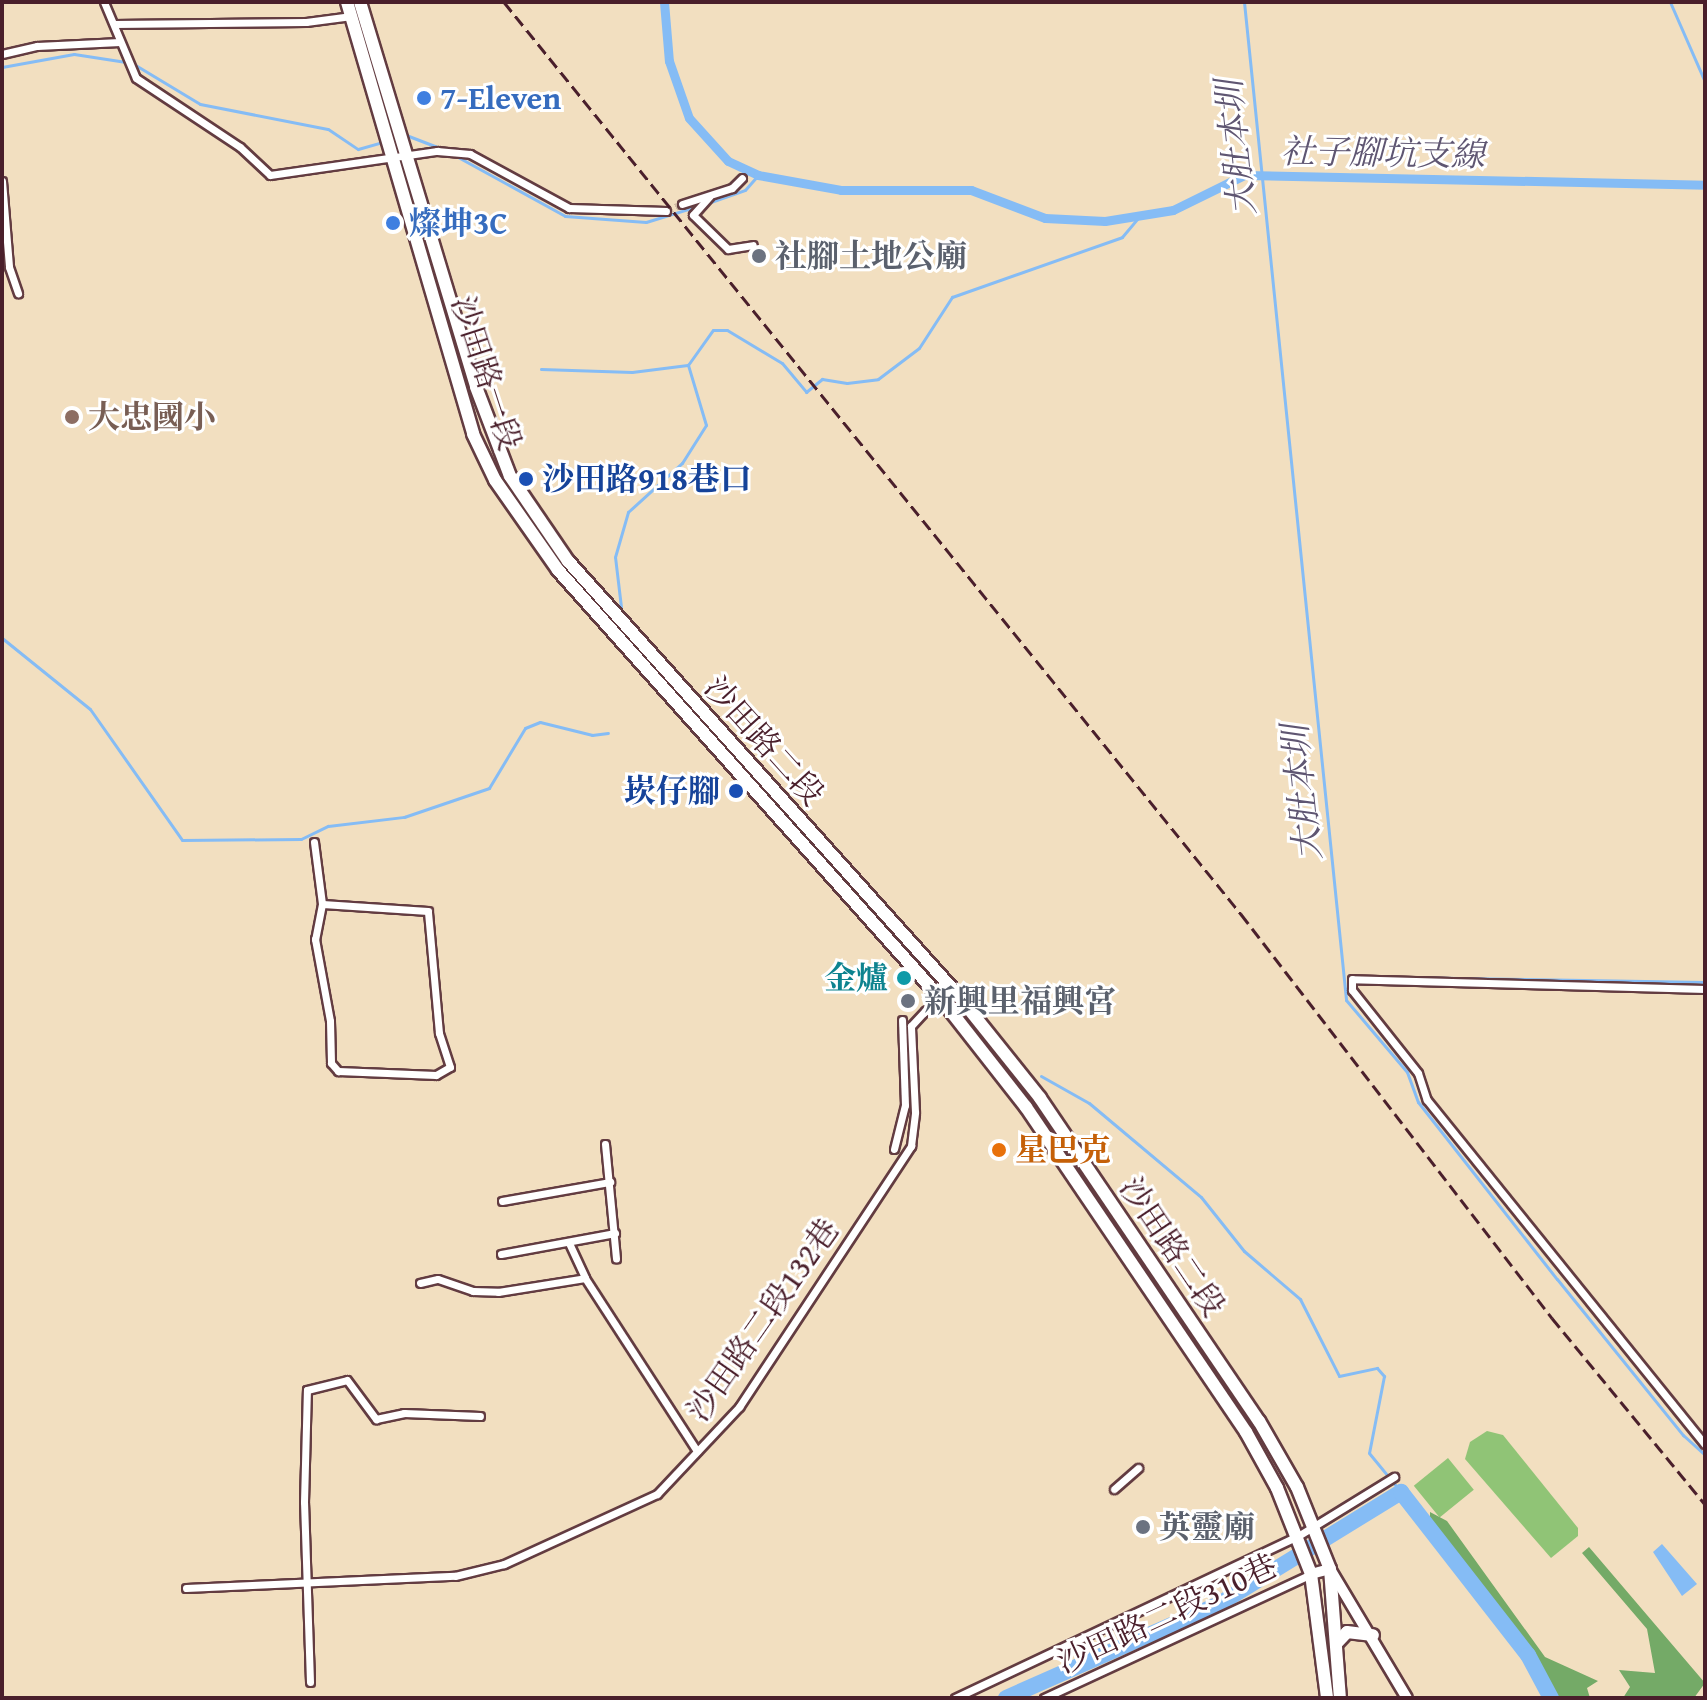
<!DOCTYPE html>
<meta charset="utf-8">
<style>
body{margin:0}
#map{position:relative;width:1707px;height:1700px;overflow:hidden;background:#f2dfc0;font-family:"Gentium Book Plus","Noto Serif TC",serif}
div>[style]{position:absolute}
.green>*{inset:0;background:#90c476;transform-origin:0 0}
.forest>*{inset:0;background:#74aa67}
.water>*{inset:0;background:#85bcf5}
.stream>*{height:3px;margin:-1.5px;padding:0 1.5px;transform-origin:1.5px;border-radius:1.5px;background:#85bcf5}
.canal>*{height:9px;margin:-4.5px;padding:0 4.5px;transform-origin:4.5px;border-radius:4.5px;background:#85bcf5}
.river>*{height:16px;margin:-8px;padding:0 8px;transform-origin:8px;border-radius:8px;background:#85bcf5}
.street-tunnel>*{height:7px;margin-top:-3.5px;transform-origin:0;background:repeating-linear-gradient(90deg,#d0b9a2 0 7px,transparent 0 10.5px)}
.roads{filter:drop-shadow(2px 0 #633c41) drop-shadow(-2px 0 #633c41) drop-shadow(0 2px #633c41) drop-shadow(0 -2px #633c41)}
.street>*{height:7px;margin:-3.5px;padding:0 3.5px;transform-origin:3.5px;border-radius:3.5px;background:#fff}
.secondary>*{height:10px;margin:-5px;padding:0 5px;transform-origin:5px;border-radius:5px;background:#fff}
.primary>*{height:12px;margin:-6px;padding:0 6px;transform-origin:6px;border-radius:6px;background:#fff}
.rail>*{height:3px;margin-top:-1.5px;transform-origin:0;background:repeating-linear-gradient(90deg,#4a1f2b 0 12px,transparent 0 18px)}
.dots>*{width:22px;height:22px;translate:-50% -50%;box-sizing:border-box;border:4px solid #fff;border-radius:50%}
span{translate:-50% -50%;white-space:nowrap;text-align:center;line-height:1.15;-webkit-text-stroke:6px #fff;paint-order:stroke}
.shop-label{font-size:32px;color:#366cbe;font-weight:700}
.left{translate:0 -50%;text-align:left}
.worship-label{font-size:32px;color:#5b616d;font-weight:700}
.street-label{font-size:32px;color:#4a1f2b}
.education-label{font-size:32px;color:#785e54;font-weight:700}
.transit-label{font-size:32px;color:#164399;font-weight:700}
.right{translate:-100% -50%;text-align:right}
.culture-label{font-size:32px;color:#0d838f;font-weight:700}
.food-label{font-size:32px;color:#c56008;font-weight:700}
.water-label{font-size:34px;color:#5f5672;font-style:italic}
.frame{position:absolute;inset:0;border:4px solid #4a1f2b;pointer-events:none}
</style>
<div id="map">
<div class="green">
<i style="clip-path:polygon(1487px 1431px,1503px 1435px,1578px 1528px,1578px 1536px,1551px 1558px,1465px 1459px,1470px 1442px)"></i>
<i style="left:1448px;top:1458px;width:41px;height:44px;rotate:51deg"></i>
</div>
<div class="forest">
<i style="clip-path:polygon(1430px 1512px,1447px 1521px,1545px 1657px,1598px 1681px,1587px 1688px,1590px 1698px,1553px 1698px,1539px 1671px,1430px 1532px)"></i>
<i style="clip-path:polygon(1589px 1547px,1705px 1683px,1694px 1698px,1623px 1698px,1630px 1687px,1619px 1670px,1655px 1673px,1647px 1629px,1582px 1553px)"></i>
</div>
<div class="water">
<i style="clip-path:polygon(1662px 1544px,1697px 1584px,1682px 1596px,1653px 1552px)"></i>
</div>
<div class="stream">
<i style="left:1244px;top:2px;width:1003px;rotate:84.16deg"></i>
<i style="left:1346px;top:1000px;width:94px;rotate:49.7deg"></i>
<i style="left:1407px;top:1072px;width:32px;rotate:70deg"></i>
<i style="left:1418px;top:1102px;width:225px;rotate:51.9deg"></i>
<i style="left:1557px;top:1279px;width:201px;rotate:51.1deg"></i>
<i style="left:1683px;top:1435px;width:30px;rotate:42deg"></i>
<i style="left:1670px;top:2px;width:87px;rotate:66.4deg"></i>
<i style="left:2px;top:67px;width:73px;rotate:-10.2deg"></i>
<i style="left:74px;top:54px;width:59px;rotate:8.8deg"></i>
<i style="left:132px;top:63px;width:79px;rotate:31.1deg"></i>
<i style="left:200px;top:104px;width:130px;rotate:11.1deg"></i>
<i style="left:328px;top:129px;width:36px;rotate:34deg"></i>
<i style="left:358px;top:149px;width:26px;rotate:-16deg"></i>
<i style="left:406px;top:135px;width:39px;rotate:21deg"></i>
<i style="left:456px;top:156px;width:124px;rotate:28.8deg"></i>
<i style="left:565px;top:216px;width:81px;rotate:4.2deg"></i>
<i style="left:646px;top:222px;width:54px;rotate:-17.1deg"></i>
<i style="left:705px;top:204px;width:42px;rotate:-19.3deg"></i>
<i style="left:745px;top:190px;width:20px;rotate:-49deg"></i>
<i style="left:541px;top:369px;width:91px;rotate:1.9deg"></i>
<i style="left:632px;top:372px;width:56px;rotate:-7.1deg"></i>
<i style="left:621px;top:607px;width:50px;rotate:-96.8deg"></i>
<i style="left:615px;top:557px;width:47px;rotate:-73.9deg"></i>
<i style="left:628px;top:512px;width:73px;rotate:-42.2deg"></i>
<i style="left:682px;top:463px;width:45px;rotate:-57.7deg"></i>
<i style="left:706px;top:425px;width:63px;rotate:-106.7deg"></i>
<i style="left:688px;top:365px;width:43px;rotate:-54.5deg"></i>
<i style="left:713px;top:330px;width:14px"></i>
<i style="left:727px;top:330px;width:64px;rotate:31deg"></i>
<i style="left:782px;top:363px;width:38px;rotate:50deg"></i>
<i style="left:806px;top:392px;width:21px;rotate:-39deg"></i>
<i style="left:822px;top:379px;width:25px;rotate:9deg"></i>
<i style="left:847px;top:383px;width:31px;rotate:-7deg"></i>
<i style="left:878px;top:379px;width:51px;rotate:-37.1deg"></i>
<i style="left:919px;top:348px;width:61px;rotate:-57.1deg"></i>
<i style="left:952px;top:297px;width:180px;rotate:-19.4deg"></i>
<i style="left:1122px;top:237px;width:25px;rotate:-50deg"></i>
<i style="left:2px;top:638px;width:113px;rotate:38.9deg"></i>
<i style="left:90px;top:709px;width:160px;rotate:54.9deg"></i>
<i style="left:182px;top:840px;width:119px;rotate:-0.5deg"></i>
<i style="left:301px;top:839px;width:30px;rotate:-26deg"></i>
<i style="left:328px;top:826px;width:77px;rotate:-6.8deg"></i>
<i style="left:404px;top:817px;width:90px;rotate:-18.8deg"></i>
<i style="left:489px;top:788px;width:70px;rotate:-59deg"></i>
<i style="left:525px;top:728px;width:16px;rotate:-22deg"></i>
<i style="left:540px;top:722px;width:54px;rotate:14deg"></i>
<i style="left:592px;top:735px;width:16px;rotate:-7deg"></i>
<i style="left:1393px;top:977px;width:312px;rotate:0.9deg"></i>
<i style="left:1041px;top:1076px;width:55px;rotate:29.4deg"></i>
<i style="left:1089px;top:1103px;width:146px;rotate:40deg"></i>
<i style="left:1201px;top:1197px;width:69px;rotate:51.5deg"></i>
<i style="left:1244px;top:1251px;width:74px;rotate:40.6deg"></i>
<i style="left:1300px;top:1299px;width:86px;rotate:63.1deg"></i>
<i style="left:1339px;top:1376px;width:39px;rotate:-12deg"></i>
<i style="left:1377px;top:1368px;width:11px;rotate:49deg"></i>
<i style="left:1384px;top:1376px;width:78px;rotate:101deg"></i>
<i style="left:1369px;top:1453px;width:50px;rotate:50.6deg"></i>
</div>
<div class="canal">
<i style="left:664px;top:2px;width:59px;rotate:85.2deg"></i>
<i style="left:669px;top:61px;width:60px;rotate:70.7deg"></i>
<i style="left:689px;top:118px;width:58px;rotate:47.8deg"></i>
<i style="left:728px;top:161px;width:33px;rotate:25deg"></i>
<i style="left:758px;top:175px;width:84px;rotate:10.2deg"></i>
<i style="left:841px;top:190px;width:130px"></i>
<i style="left:971px;top:190px;width:79px;rotate:20.7deg"></i>
<i style="left:1045px;top:218px;width:60px;rotate:2.9deg"></i>
<i style="left:1105px;top:221px;width:69px;rotate:-9.2deg"></i>
<i style="left:1173px;top:210px;width:79px;rotate:-26.2deg"></i>
<i style="left:1244px;top:175px;width:461px;rotate:1.2deg"></i>
</div>
<div class="river">
<i style="left:1006px;top:1698px;width:233px;rotate:-23.8deg"></i>
<i style="left:1219px;top:1604px;width:214px;rotate:-31.6deg"></i>
<i style="left:1401px;top:1492px;width:207px;rotate:52.1deg"></i>
<i style="left:1528px;top:1655px;width:49px;rotate:61.9deg"></i>
</div>
<div class="street-tunnel">
<i style="left:666px;top:211px;width:17px;rotate:-24deg"></i>
</div>
<div class="roads">
<div class="street">
<i style="left:104px;top:2px;width:82px;rotate:67.2deg"></i>
<i style="left:136px;top:78px;width:125px;rotate:33.6deg"></i>
<i style="left:240px;top:147px;width:41px;rotate:43deg"></i>
<i style="left:270px;top:175px;width:169px;rotate:-8.2deg"></i>
<i style="left:437px;top:151px;width:33px;rotate:5deg"></i>
<i style="left:470px;top:154px;width:113px;rotate:28.6deg"></i>
<i style="left:569px;top:208px;width:97px;rotate:1.8deg"></i>
<i style="left:114px;top:24px;width:192px;rotate:-0.6deg"></i>
<i style="left:306px;top:22px;width:46px;rotate:-7.4deg"></i>
<i style="left:2px;top:54px;width:36px;rotate:-13deg"></i>
<i style="left:37px;top:46px;width:83px;rotate:-2.8deg"></i>
<i style="left:2px;top:181px;width:86px;rotate:85.3deg"></i>
<i style="left:9px;top:267px;width:28px;rotate:71deg"></i>
<i style="left:709px;top:197px;width:24px;rotate:132deg"></i>
<i style="left:693px;top:215px;width:49px;rotate:44.2deg"></i>
<i style="left:728px;top:249px;width:25px;rotate:-9deg"></i>
<i style="left:682px;top:204px;width:52px;rotate:-17.7deg"></i>
<i style="left:732px;top:188px;width:14px;rotate:-45deg"></i>
<i style="left:314px;top:842px;width:63px;rotate:82.6deg"></i>
<i style="left:322px;top:904px;width:36px;rotate:101deg"></i>
<i style="left:315px;top:939px;width:83px;rotate:79.6deg"></i>
<i style="left:330px;top:1021px;width:42px;rotate:88.6deg"></i>
<i style="left:331px;top:1063px;width:11px;rotate:49deg"></i>
<i style="left:338px;top:1071px;width:98px;rotate:2.3deg"></i>
<i style="left:436px;top:1075px;width:16px;rotate:-30deg"></i>
<i style="left:450px;top:1067px;width:36px;rotate:-108deg"></i>
<i style="left:439px;top:1033px;width:122px;rotate:-95.2deg"></i>
<i style="left:428px;top:911px;width:106px;rotate:-176.2deg"></i>
<i style="left:1705px;top:989px;width:353px;rotate:-178.4deg"></i>
<i style="left:1352px;top:979px;width:11px;rotate:90deg"></i>
<i style="left:1352px;top:990px;width:106px;rotate:51.5deg"></i>
<i style="left:1418px;top:1073px;width:28px;rotate:72deg"></i>
<i style="left:1427px;top:1100px;width:442px;rotate:51.1deg"></i>
<i style="left:605px;top:1144px;width:115px;rotate:84.5deg"></i>
<i style="left:894px;top:1149px;width:45px;rotate:-76deg"></i>
<i style="left:905px;top:1105px;width:85px;rotate:-92deg"></i>
<i style="left:502px;top:1201px;width:110px;rotate:-10deg"></i>
<i style="left:569px;top:1243px;width:38px;rotate:65deg"></i>
<i style="left:585px;top:1278px;width:206px;rotate:57.1deg"></i>
<i style="left:501px;top:1254px;width:116px;rotate:-10.4deg"></i>
<i style="left:420px;top:1283px;width:18px;rotate:-13deg"></i>
<i style="left:438px;top:1279px;width:37px;rotate:19deg"></i>
<i style="left:473px;top:1291px;width:25px;rotate:2deg"></i>
<i style="left:498px;top:1292px;width:88px;rotate:-9.1deg"></i>
<i style="left:1114px;top:1489px;width:32px;rotate:-41deg"></i>
<i style="left:186px;top:1588px;width:269px;rotate:-2.6deg"></i>
<i style="left:455px;top:1576px;width:50px;rotate:-13.8deg"></i>
<i style="left:504px;top:1564px;width:168px;rotate:-24.6deg"></i>
<i style="left:657px;top:1494px;width:120px;rotate:-46.7deg"></i>
<i style="left:739px;top:1407px;width:313px;rotate:-56.6deg"></i>
<i style="left:911px;top:1146px;width:34px;rotate:-83deg"></i>
<i style="left:915px;top:1112px;width:86px;rotate:-92.7deg"></i>
<i style="left:911px;top:1026px;width:21px;rotate:-47deg"></i>
<i style="left:925px;top:1011px;width:36px;rotate:-30deg"></i>
<i style="left:310px;top:1682px;width:180px;rotate:-91.9deg"></i>
<i style="left:304px;top:1502px;width:112px;rotate:-88.5deg"></i>
<i style="left:307px;top:1390px;width:41px;rotate:-14deg"></i>
<i style="left:347px;top:1380px;width:49px;rotate:53.4deg"></i>
<i style="left:376px;top:1419px;width:29px;rotate:-12deg"></i>
<i style="left:404px;top:1413px;width:76px;rotate:2.3deg"></i>
<i style="left:955px;top:1698px;width:379px;rotate:-25.3deg"></i>
<i style="left:1298px;top:1536px;width:113px;rotate:-31.6deg"></i>
<i style="left:1044px;top:1698px;width:294px;rotate:-24.9deg"></i>
</div>
<div class="secondary">
<i style="left:1311px;top:1574px;width:20px;rotate:-15deg"></i>
<i style="left:1330px;top:1569px;width:150px;rotate:59.2deg"></i>
</div>
<div class="primary">
<i style="left:347px;top:2px;width:450px;rotate:73.7deg"></i>
<i style="left:473px;top:434px;width:51px;rotate:64.4deg"></i>
<i style="left:495px;top:480px;width:110px;rotate:55deg"></i>
<i style="left:558px;top:570px;width:577px;rotate:48.23deg"></i>
<i style="left:942px;top:1000px;width:136px;rotate:51.9deg"></i>
<i style="left:1026px;top:1107px;width:392px;rotate:55.9deg"></i>
<i style="left:1246px;top:1432px;width:64px;rotate:61deg"></i>
<i style="left:1277px;top:1488px;width:92px;rotate:68.4deg"></i>
<i style="left:1311px;top:1574px;width:125px;rotate:82.6deg"></i>
<i style="left:360px;top:2px;width:402px;rotate:73.2deg"></i>
<i style="left:476px;top:387px;width:95px;rotate:69.1deg"></i>
<i style="left:510px;top:476px;width:103px;rotate:55.7deg"></i>
<i style="left:568px;top:561px;width:581px;rotate:48.07deg"></i>
<i style="left:956px;top:993px;width:134px;rotate:51.3deg"></i>
<i style="left:1040px;top:1098px;width:390px;rotate:55.9deg"></i>
<i style="left:1259px;top:1421px;width:76px;rotate:60.1deg"></i>
<i style="left:1297px;top:1487px;width:88px;rotate:68.1deg"></i>
<i style="left:1330px;top:1569px;width:129px;rotate:85.6deg"></i>
<i style="left:1336px;top:1644px;width:16px;rotate:-47deg"></i>
<i style="left:1347px;top:1632px;width:26px;rotate:7deg"></i>
</div>
</div>
<div class="rail">
<i style="left:504px;top:2px;width:1173px;rotate:51.06deg"></i>
<i style="left:1241px;top:914px;width:510px;rotate:52.41deg"></i>
<i style="left:1552px;top:1318px;width:241px;rotate:50.6deg"></i>
</div>
<div class="dots">
<i style="left:424px;top:98px;background:#3f7fe0"></i>
<i style="left:393px;top:223px;background:#3f7fe0"></i>
<i style="left:759px;top:256px;background:#6b7280"></i>
<i style="left:72px;top:417px;background:#8d6e63"></i>
<i style="left:526px;top:479px;background:#1a4fb4"></i>
<i style="left:736px;top:791px;background:#1a4fb4"></i>
<i style="left:904px;top:978px;background:#0f9aa8"></i>
<i style="left:908px;top:1001px;background:#6b7280"></i>
<i style="left:999px;top:1150px;background:#e8710a"></i>
<i style="left:1143px;top:1527px;background:#6b7280"></i>
</div>
<div class="shop-label">
<span class="left" style="left:440px;top:98px">7-Eleven</span>
<span class="left" style="left:409px;top:223px">燦坤3C</span>
</div>
<div class="worship-label">
<span class="left" style="left:775px;top:256px">社腳土地公廟</span>
<span class="left" style="left:924px;top:1001px">新興里福興宮</span>
<span class="left" style="left:1159px;top:1527px">英靈廟</span>
</div>
<div class="street-label">
<span style="left:486px;top:373px;rotate:72deg">沙田路一段</span>
<span style="left:764px;top:741px;rotate:48deg">沙田路二段</span>
<span style="left:1172px;top:1247px;rotate:56deg">沙田路二段</span>
<span style="left:763px;top:1320px;rotate:-55deg">沙田路二段132巷</span>
<span style="left:1167px;top:1614px;rotate:-25deg">沙田路二段310巷</span>
</div>
<div class="education-label">
<span class="left" style="left:88px;top:417px">大忠國小</span>
</div>
<div class="transit-label">
<span class="left" style="left:542px;top:479px">沙田路918巷口</span>
<span class="right" style="left:720px;top:791px">崁仔腳</span>
</div>
<div class="culture-label">
<span class="right" style="left:888px;top:978px">金爐</span>
</div>
<div class="food-label">
<span class="left" style="left:1015px;top:1150px">星巴克</span>
</div>
<div class="water-label">
<span style="left:1235px;top:148px;rotate:-96deg">大肚本圳</span>
<span style="left:1383px;top:152px;rotate:1deg">社子腳坑支線</span>
<span style="left:1301px;top:793px;rotate:-96deg">大肚本圳</span>
</div>
<div class="frame"></div>
</div>
